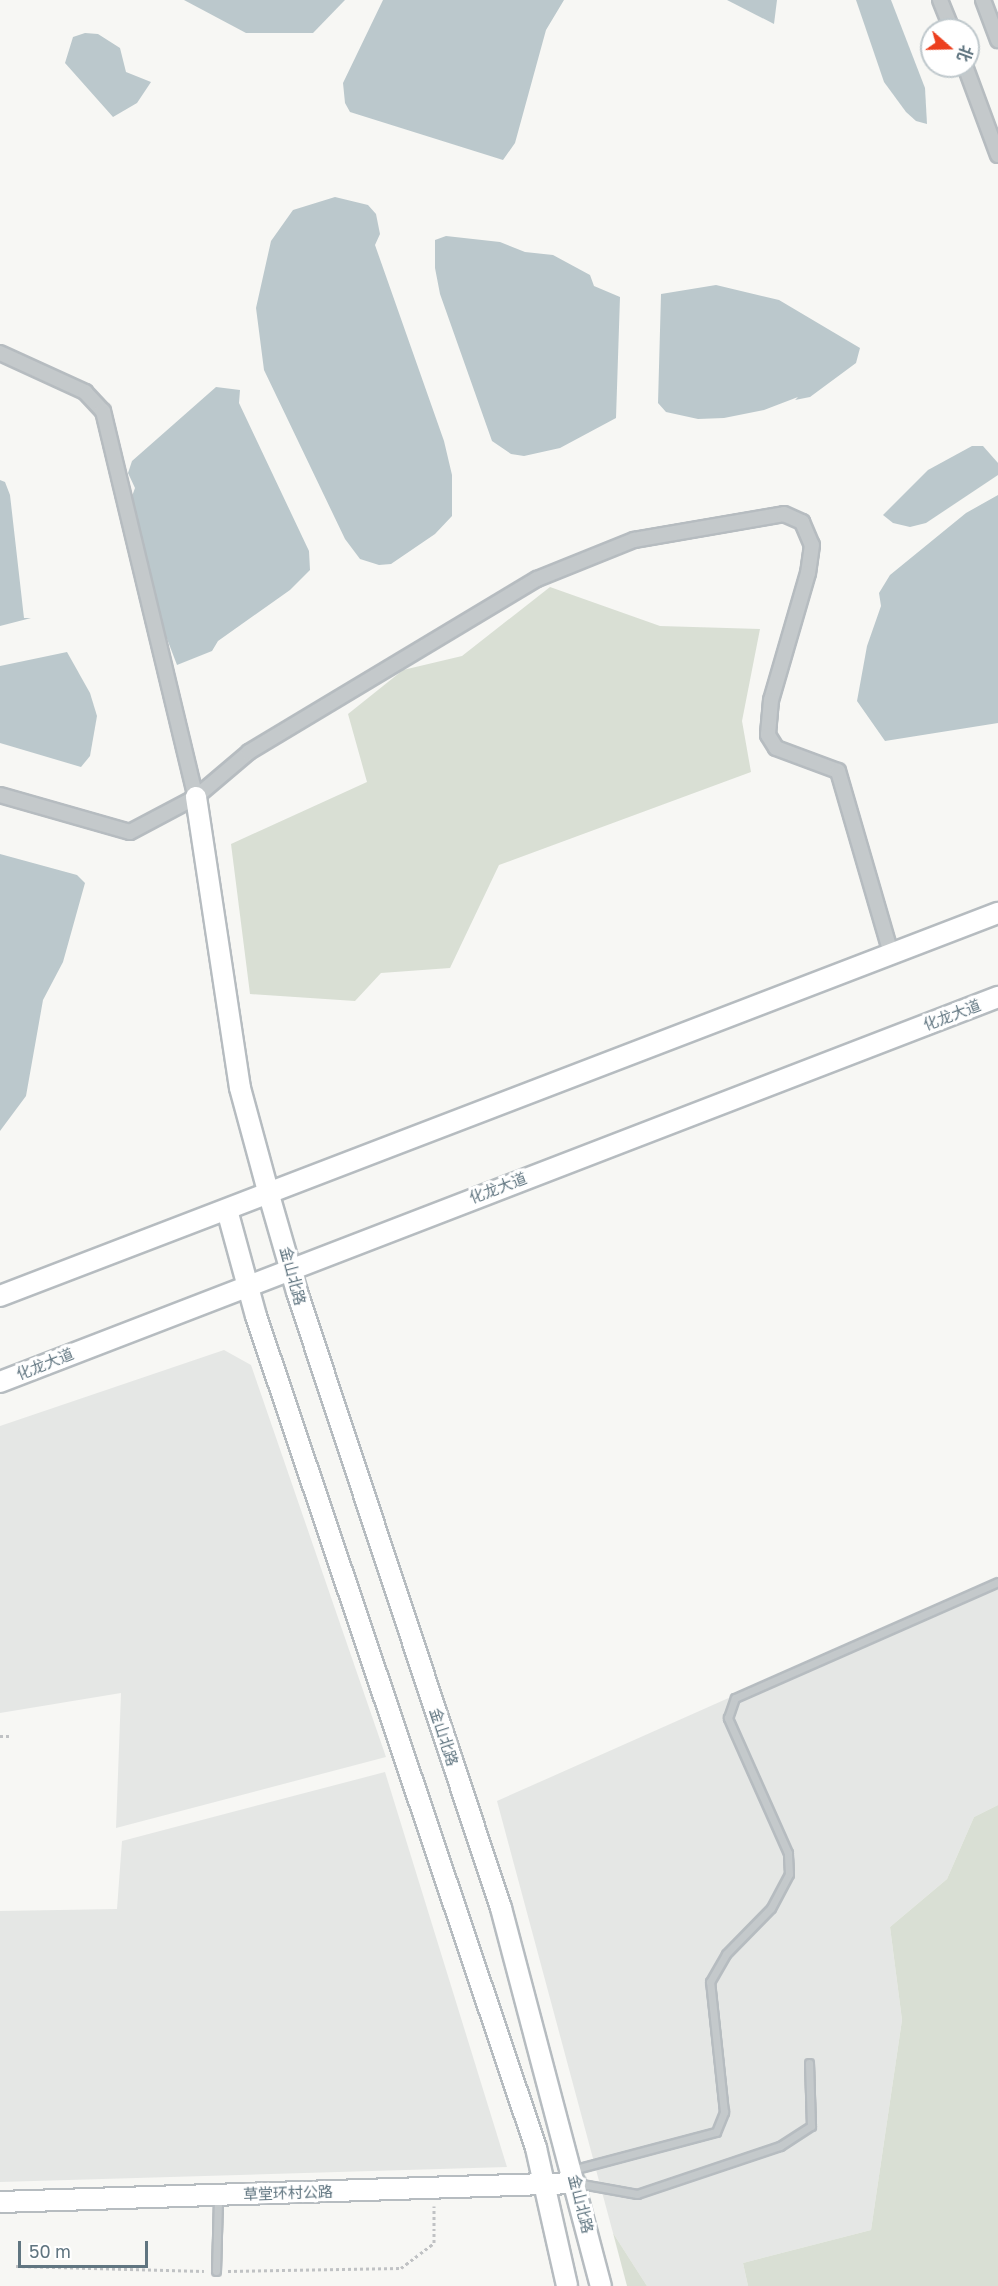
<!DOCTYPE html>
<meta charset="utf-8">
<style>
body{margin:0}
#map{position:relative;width:998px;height:2286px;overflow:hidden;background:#f7f7f4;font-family:"Golos Text","Noto Sans SC",sans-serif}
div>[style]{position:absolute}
.built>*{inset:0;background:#e5e7e5}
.green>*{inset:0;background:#d9dfd4}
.water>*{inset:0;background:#bbc8cc}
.path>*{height:3px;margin-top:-1.5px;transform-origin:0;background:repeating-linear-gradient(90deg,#c0c2c4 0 3px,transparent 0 6px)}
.roads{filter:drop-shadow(2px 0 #b6bcc0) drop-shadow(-2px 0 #b6bcc0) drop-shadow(0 2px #b6bcc0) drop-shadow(0 -2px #b6bcc0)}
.lane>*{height:7px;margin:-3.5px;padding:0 3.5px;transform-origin:3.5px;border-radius:3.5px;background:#c4c9cb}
.street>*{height:14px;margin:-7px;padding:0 7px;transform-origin:7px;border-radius:7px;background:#c4c9cb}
.secondary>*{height:20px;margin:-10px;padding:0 10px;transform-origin:10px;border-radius:10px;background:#fff}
span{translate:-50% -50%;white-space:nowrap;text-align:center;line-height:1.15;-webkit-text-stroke:6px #fff;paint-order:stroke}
.street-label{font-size:15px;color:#607580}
.north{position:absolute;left:920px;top:18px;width:60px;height:60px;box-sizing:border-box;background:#fff;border:2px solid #bfc8cc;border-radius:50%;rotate:110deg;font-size:16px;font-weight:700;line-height:24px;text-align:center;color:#607580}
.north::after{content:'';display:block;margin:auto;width:21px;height:27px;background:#ec3f1e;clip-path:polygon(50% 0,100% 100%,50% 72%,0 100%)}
.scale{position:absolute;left:18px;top:2241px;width:130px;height:27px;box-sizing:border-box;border:3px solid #607580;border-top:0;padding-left:8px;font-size:18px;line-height:21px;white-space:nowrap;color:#607580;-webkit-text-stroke:4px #fff;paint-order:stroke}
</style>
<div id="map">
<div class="built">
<i style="clip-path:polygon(224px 1350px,251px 1365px,386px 1757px,116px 1828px,121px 1693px,0 1713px,0 1426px)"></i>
<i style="clip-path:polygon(998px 1578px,998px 1805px,974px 1817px,947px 1879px,890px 1927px,902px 2020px,871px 2230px,743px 2263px,748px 2286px,647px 2286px,613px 2233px,497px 1801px)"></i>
<i style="clip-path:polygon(385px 1772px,507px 2167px,0 2182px,0 1911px,117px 1909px,122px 1841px)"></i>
</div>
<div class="green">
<i style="clip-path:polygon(550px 587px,660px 626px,760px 629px,742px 721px,751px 772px,499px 865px,450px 968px,381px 973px,355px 1001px,250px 994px,231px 844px,367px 782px,348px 714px,403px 670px,462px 656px)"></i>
<i style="clip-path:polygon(998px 1805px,998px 2286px,748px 2286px,743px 2263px,871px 2230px,902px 2020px,890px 1927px,947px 1879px,974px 1817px)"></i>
<i style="clip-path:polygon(613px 2233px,647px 2286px,627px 2286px)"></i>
</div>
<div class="water">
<i style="clip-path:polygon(184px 0,345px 0,313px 33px,246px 33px)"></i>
<i style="clip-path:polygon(383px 0,564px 0,546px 30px,515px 143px,503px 160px,350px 112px,345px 103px,343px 83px)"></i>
<i style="clip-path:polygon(727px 0,777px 0,774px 24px)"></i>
<i style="clip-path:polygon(856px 0,891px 0,925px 88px,927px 124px,916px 121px,906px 112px,884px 82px)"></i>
<i style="clip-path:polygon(85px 33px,98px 34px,120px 48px,126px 72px,151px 82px,137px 103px,113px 117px,65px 63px,73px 37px)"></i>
<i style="clip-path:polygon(335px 197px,368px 205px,376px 214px,380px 234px,375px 245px,444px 441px,452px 475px,452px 516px,435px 534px,391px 564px,379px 565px,360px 559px,345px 539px,264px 370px,256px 308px,271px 241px,293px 210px)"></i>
<i style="clip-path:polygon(446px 236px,500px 242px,525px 252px,553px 255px,590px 275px,594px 286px,620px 297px,616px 418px,560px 448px,524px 456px,511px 454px,492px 441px,440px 294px,435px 268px,435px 240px)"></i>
<i style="clip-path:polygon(716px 285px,779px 300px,860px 348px,856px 363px,810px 397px,795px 400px,798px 397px,764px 410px,724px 418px,698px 419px,666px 412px,658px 403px,661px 294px)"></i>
<i style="clip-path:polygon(216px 387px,240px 390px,239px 403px,309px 551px,310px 570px,290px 590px,218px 641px,212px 651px,177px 665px,133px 550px,131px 499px,135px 488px,128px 473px,132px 461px)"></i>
<i style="clip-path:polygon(972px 446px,983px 446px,998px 463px,998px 475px,926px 523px,910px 527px,893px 523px,883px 515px,928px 470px)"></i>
<i style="clip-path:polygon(0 480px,5px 482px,10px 495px,24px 618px,31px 618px,0 626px)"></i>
<i style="clip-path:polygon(998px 495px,998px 723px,885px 741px,857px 701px,867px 646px,881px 606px,879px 593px,890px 575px,966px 513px)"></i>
<i style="clip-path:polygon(67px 652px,90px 693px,97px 716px,90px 756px,81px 767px,0 743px,0 666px)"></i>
<i style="clip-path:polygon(0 854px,77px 875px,85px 883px,63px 962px,43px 1000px,26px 1096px,0 1131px)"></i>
</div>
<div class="path">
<i style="left:0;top:1736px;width:9px"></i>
<i style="left:16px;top:2266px;width:188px;rotate:1.5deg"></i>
<i style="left:228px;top:2271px;width:173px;rotate:-1deg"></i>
<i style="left:401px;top:2268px;width:41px;rotate:-37.1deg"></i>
<i style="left:434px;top:2243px;width:37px;rotate:-90deg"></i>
</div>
<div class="roads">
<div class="lane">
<i style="left:572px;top:2170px;width:149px;rotate:-14.8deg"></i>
<i style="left:716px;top:2132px;width:22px;rotate:-68deg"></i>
<i style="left:724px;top:2112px;width:131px;rotate:-96.1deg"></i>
<i style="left:710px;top:1982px;width:32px;rotate:-60deg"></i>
<i style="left:726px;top:1954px;width:64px;rotate:-45.6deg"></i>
<i style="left:771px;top:1908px;width:38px;rotate:-62deg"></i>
<i style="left:789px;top:1874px;width:21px;rotate:-93deg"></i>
<i style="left:788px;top:1853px;width:148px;rotate:-114deg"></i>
<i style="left:728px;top:1718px;width:21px;rotate:-71deg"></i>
<i style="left:735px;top:1698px;width:287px;rotate:-23.8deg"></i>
<i style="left:576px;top:2183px;width:62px;rotate:10.2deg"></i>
<i style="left:637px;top:2194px;width:151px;rotate:-18.6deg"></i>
<i style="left:780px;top:2146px;width:37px;rotate:-33deg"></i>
<i style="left:811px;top:2126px;width:63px;rotate:-91.8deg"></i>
<i style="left:216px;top:2271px;width:73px;rotate:-88.4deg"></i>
</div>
<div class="street">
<i style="left:940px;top:0;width:32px;rotate:68deg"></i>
<i style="left:983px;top:0;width:43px;rotate:69.4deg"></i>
<i style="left:965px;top:66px;width:95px;rotate:69.7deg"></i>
<i style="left:0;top:353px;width:94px;rotate:24.6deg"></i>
<i style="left:85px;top:392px;width:26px;rotate:47deg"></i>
<i style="left:103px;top:411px;width:397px;rotate:76.5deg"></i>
<i style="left:0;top:795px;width:135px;rotate:15.9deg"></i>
<i style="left:130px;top:832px;width:75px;rotate:-27.9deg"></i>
<i style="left:196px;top:797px;width:70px;rotate:-40.3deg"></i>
<i style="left:249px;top:752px;width:336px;rotate:-31deg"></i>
<i style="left:537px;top:579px;width:105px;rotate:-21.9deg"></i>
<i style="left:634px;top:540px;width:152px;rotate:-9.8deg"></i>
<i style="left:784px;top:514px;width:20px;rotate:24deg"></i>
<i style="left:802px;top:522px;width:25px;rotate:67deg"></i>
<i style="left:812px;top:545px;width:28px;rotate:98deg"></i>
<i style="left:808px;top:573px;width:132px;rotate:106.2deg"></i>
<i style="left:771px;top:700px;width:35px;rotate:95deg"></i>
<i style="left:768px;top:735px;width:15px;rotate:58deg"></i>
<i style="left:776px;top:748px;width:66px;rotate:20.4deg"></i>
<i style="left:838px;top:771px;width:191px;rotate:73.8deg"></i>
</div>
<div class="secondary">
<i style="left:196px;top:797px;width:294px;rotate:81.4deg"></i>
<i style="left:240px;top:1088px;width:111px;rotate:74.8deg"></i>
<i style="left:269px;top:1195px;width:101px;rotate:73.9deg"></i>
<i style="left:297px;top:1292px;width:649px;rotate:71.68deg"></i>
<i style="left:501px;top:1908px;width:391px;rotate:75.2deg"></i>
<i style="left:227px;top:1210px;width:110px;rotate:74.7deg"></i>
<i style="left:256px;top:1316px;width:878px;rotate:71.4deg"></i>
<i style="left:536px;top:2148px;width:141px;rotate:77.3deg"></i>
<i style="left:0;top:1296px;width:1069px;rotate:-21deg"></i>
<i style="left:0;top:1382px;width:1070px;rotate:-21.1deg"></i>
<i style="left:0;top:2202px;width:575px;rotate:-1.89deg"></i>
</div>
</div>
<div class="street-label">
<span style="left:952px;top:1015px;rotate:-21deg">化龙大道</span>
<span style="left:498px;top:1188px;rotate:-21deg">化龙大道</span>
<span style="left:293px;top:1276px;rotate:75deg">金山北路</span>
<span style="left:45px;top:1364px;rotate:-22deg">化龙大道</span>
<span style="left:444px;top:1737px;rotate:72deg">金山北路</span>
<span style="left:288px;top:2193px;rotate:-2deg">草堂环村公路</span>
<span style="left:581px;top:2204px;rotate:76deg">金山北路</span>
</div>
<div class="north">北</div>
<div class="scale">50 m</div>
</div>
